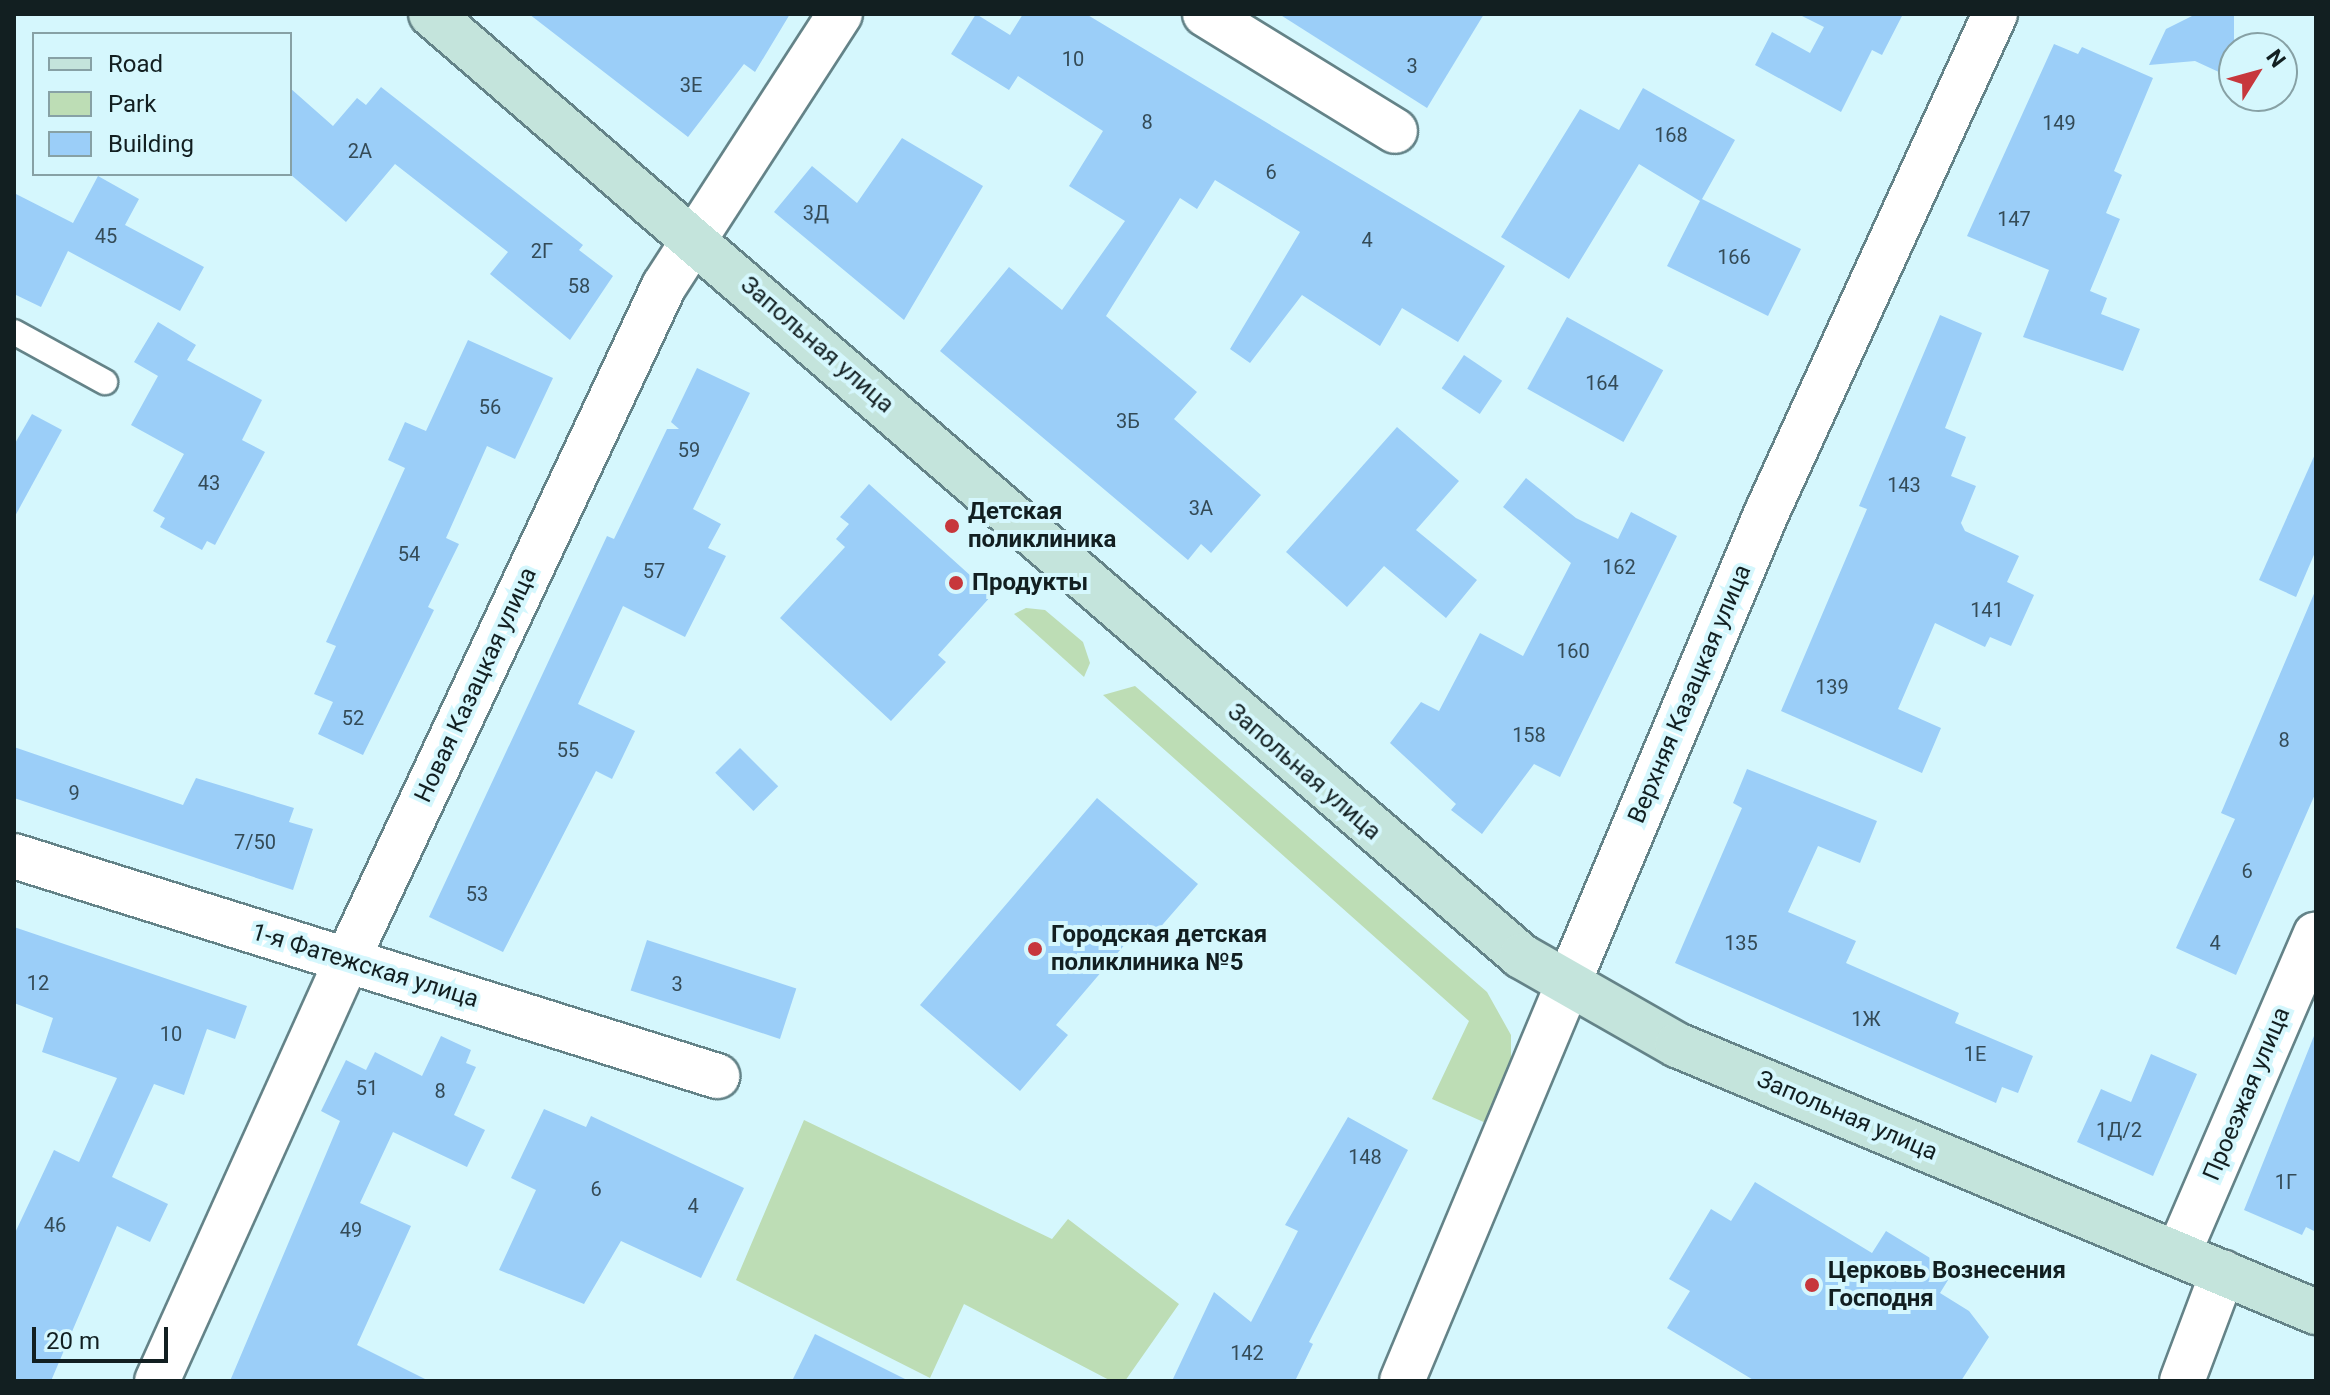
<!DOCTYPE html>
<meta charset="utf-8">
<style>
body{margin:0}
#map{position:relative;width:2330px;height:1395px;overflow:hidden;background:#d5f7fd;font-family:Roboto,sans-serif}
div>[style]{position:absolute}
.green>*{inset:0;background:#bdddb5}
.building>*{inset:0;background:#9bcef8;transform-origin:0 0}
.roads{filter:drop-shadow(2px 0 #648388) drop-shadow(-2px 0 #648388) drop-shadow(0 2px #648388) drop-shadow(0 -2px #648388)}
.service>*{height:24px;margin:-12px;padding:0 12px;transform-origin:12px;border-radius:12px;background:#fff}
.minor>*{height:44px;margin:-22px;padding:0 22px;transform-origin:22px;border-radius:22px;background:#fff}
.tertiary>*{height:44px;margin:-22px;padding:0 22px;transform-origin:22px;border-radius:22px;background:#fff}
.secondary>*{height:44px;margin:-22px;padding:0 22px;transform-origin:22px;border-radius:22px;background:#c4e4dc}
.dots>*{width:22px;height:22px;translate:-50% -50%;box-sizing:border-box;border:4px solid #d5f7fd;border-radius:50%}
span{translate:-50% -50%;white-space:nowrap;text-align:center;line-height:1.15;-webkit-text-stroke:8px #d5f7fd;paint-order:stroke}
.number-label{font-size:20px;color:#344b57}
.number-label span{-webkit-text-stroke-width:0}
.street-label{font-size:24px;color:#121f21}
.poi-label{font-size:24px;color:#121f21;font-weight:700}
.left{translate:0 -50%;text-align:left}
.frame{position:absolute;inset:0;border:16px solid #121f21;pointer-events:none}
.legend{position:absolute;left:32px;top:32px;width:260px;height:144px;box-sizing:border-box;background:#d5f7fd;border:2px solid #87a1a5;margin:0;padding:10px 14px;list-style:none;font-size:24px;color:#121f21}
.legend li{display:flex;align-items:center;gap:16px;height:40px}
.legend b{width:40px;border:2px solid #87a1a5}
.north{position:absolute;left:2218px;top:32px;width:80px;height:80px;box-sizing:border-box;background:#d5f7fd;border:2px solid #87a1a5;border-radius:50%;rotate:53deg;font-size:22px;font-weight:700;line-height:32px;text-align:center;color:#121f21}
.north::after{content:'';display:block;margin:auto;width:28px;height:36px;background:#c7373c;clip-path:polygon(50% 0,100% 100%,50% 72%,0 100%)}
.scale{position:absolute;left:32px;top:1327px;width:136px;height:36px;box-sizing:border-box;border:4px solid #121f21;border-top:0;padding-left:10px;font-size:24px;line-height:28px;white-space:nowrap;color:#121f21;-webkit-text-stroke:6px #d5f7fd;paint-order:stroke}
</style>
<div id="map">
<div class="green">
<i style="clip-path:polygon(1026px 608px,1045px 610px,1083px 642px,1090px 663px,1084px 677px,1014px 614px)"></i>
<i style="clip-path:polygon(1135px 686px,1487px 992px,1511px 1035px,1511px 1059px,1488px 1124px,1432px 1099px,1469px 1021px,1103px 695px)"></i>
<i style="clip-path:polygon(804px 1120px,1052px 1239px,1068px 1219px,1179px 1304px,1125px 1381px,1111px 1381px,964px 1304px,930px 1378px,736px 1280px)"></i>
</div>
<div class="building">
<i style="clip-path:polygon(529px 14px,790px 14px,755px 72px,744px 64px,688px 137px)"></i>
<i style="clip-path:polygon(976px 14px,1010px 35px,1023px 14px,1086px 14px,1505px 266px,1458px 342px,1402px 308px,1380px 346px,1302px 295px,1250px 363px,1230px 349px,1300px 232px,1215px 180px,1197px 209px,1180px 198px,1106px 316px,1197px 392px,1174px 419px,1261px 495px,1211px 553px,1201px 544px,1188px 560px,940px 351px,1009px 267px,1062px 310px,1125px 221px,1069px 186px,1103px 131px,1018px 76px,1009px 90px,951px 54px)"></i>
<i style="clip-path:polygon(1279px 14px,1484px 14px,1427px 108px)"></i>
<i style="clip-path:polygon(1798px 14px,1903px 14px,1882px 55px,1872px 50px,1841px 112px,1755px 65px,1772px 32px,1810px 53px,1824px 27px)"></i>
<i style="clip-path:polygon(2196px 14px,2234px 14px,2234px 79px,2195px 61px,2149px 65px,2166px 29px)"></i>
<i style="clip-path:polygon(2054px 44px,2078px 54px,2082px 47px,2153px 78px,2114px 171px,2122px 175px,2106px 213px,2120px 219px,2090px 291px,2107px 298px,2101px 314px,2140px 329px,2123px 371px,2023px 337px,2049px 270px,1967px 236px)"></i>
<i style="clip-path:polygon(381px 87px,583px 245px,579px 250px,613px 276px,570px 340px,490px 274px,508px 252px,395px 164px,346px 222px,290px 174px,290px 88px,333px 126px,357px 98px,366px 105px)"></i>
<i style="clip-path:polygon(1643px 88px,1735px 140px,1702px 199px,1801px 249px,1768px 316px,1667px 266px,1700px 201px,1639px 164px,1569px 279px,1501px 237px,1580px 109px,1619px 130px)"></i>
<i style="clip-path:polygon(902px 138px,983px 186px,904px 320px,774px 212px,812px 166px,857px 203px)"></i>
<i style="clip-path:polygon(98px 176px,139px 199px,125px 225px,204px 267px,180px 311px,68px 251px,41px 307px,14px 294px,14px 193px,73px 223px)"></i>
<i style="clip-path:polygon(1940px 315px,1982px 333px,1945px 428px,1966px 437px,1951px 476px,1976px 486px,1961px 523px,1965px 531px,2019px 556px,2007px 582px,2034px 595px,2011px 646px,1990px 637px,1985px 647px,1935px 623px,1898px 709px,1941px 728px,1922px 773px,1781px 711px,1867px 509px,1859px 506px)"></i>
<i style="left:1567px;top:317px;width:110px;height:82px;rotate:29deg"></i>
<i style="clip-path:polygon(158px 322px,196px 345px,187px 360px,262px 400px,242px 440px,265px 452px,215px 545px,207px 541px,202px 550px,160px 527px,165px 518px,153px 511px,184px 454px,131px 425px,158px 376px,134px 362px)"></i>
<i style="clip-path:polygon(468px 340px,553px 378px,515px 459px,487px 446px,446px 538px,459px 544px,428px 607px,434px 610px,363px 755px,318px 734px,333px 702px,314px 694px,336px 646px,326px 642px,405px 468px,388px 460px,405px 422px,426px 431px)"></i>
<i style="left:1464px;top:355px;width:46px;height:40px;rotate:34deg"></i>
<i style="clip-path:polygon(697px 368px,750px 393px,693px 509px,721px 524px,708px 548px,726px 556px,685px 637px,623px 606px,578px 704px,635px 731px,612px 779px,596px 771px,503px 952px,429px 917px,607px 536px,614px 539px,667px 429px,679px 429px,671px 422px)"></i>
<i style="clip-path:polygon(32px 414px,62px 430px,14px 518px,14px 445px)"></i>
<i style="clip-path:polygon(1397px 427px,1459px 481px,1416px 530px,1477px 580px,1446px 618px,1384px 566px,1347px 607px,1286px 552px)"></i>
<i style="clip-path:polygon(2316px 452px,2316px 550px,2296px 597px,2259px 580px)"></i>
<i style="clip-path:polygon(1526px 478px,1576px 518px,1618px 539px,1631px 512px,1677px 536px,1560px 777px,1534px 764px,1482px 834px,1451px 810px,1456px 804px,1390px 743px,1421px 702px,1439px 711px,1480px 633px,1523px 656px,1571px 563px,1503px 507px)"></i>
<i style="clip-path:polygon(869px 484px,992px 595px,938px 655px,946px 662px,891px 721px,780px 618px,845px 547px,836px 539px,849px 524px,840px 517px)"></i>
<i style="clip-path:polygon(2316px 589px,2316px 792px,2236px 975px,2176px 948px,2235px 819px,2221px 813px)"></i>
<i style="clip-path:polygon(14px 747px,183px 805px,196px 778px,294px 808px,289px 822px,313px 829px,293px 890px,14px 798px)"></i>
<i style="left:740px;top:748px;width:54px;height:35px;rotate:45deg"></i>
<i style="clip-path:polygon(1747px 769px,1877px 821px,1860px 863px,1818px 846px,1788px 912px,1856px 941px,1846px 963px,1959px 1013px,1955px 1023px,2033px 1056px,2018px 1093px,2002px 1087px,1996px 1103px,1675px 963px,1742px 808px,1733px 803px)"></i>
<i style="clip-path:polygon(1097px 798px,1198px 884px,1150px 939px,1138px 929px,1056px 1025px,1068px 1035px,1020px 1091px,920px 1005px)"></i>
<i style="clip-path:polygon(14px 927px,247px 1006px,235px 1039px,207px 1029px,184px 1095px,154px 1084px,112px 1177px,168px 1204px,150px 1242px,117px 1226px,51px 1381px,14px 1381px,14px 1235px,54px 1150px,79px 1162px,117px 1078px,42px 1052px,53px 1018px,14px 1003px)"></i>
<i style="left:647px;top:940px;width:157px;height:53px;rotate:18deg"></i>
<i style="clip-path:polygon(2316px 1031px,2316px 1232px,2306px 1227px,2302px 1235px,2244px 1210px)"></i>
<i style="clip-path:polygon(441px 1036px,471px 1050px,466px 1063px,476px 1067px,454px 1115px,485px 1130px,467px 1167px,393px 1132px,360px 1203px,411px 1226px,357px 1345px,429px 1381px,230px 1381px,340px 1121px,321px 1111px,346px 1060px,366px 1070px,375px 1052px,422px 1076px)"></i>
<i style="clip-path:polygon(2151px 1054px,2197px 1074px,2153px 1176px,2077px 1142px,2101px 1089px,2131px 1102px)"></i>
<i style="clip-path:polygon(544px 1109px,586px 1127px,591px 1116px,744px 1188px,701px 1278px,621px 1241px,584px 1304px,499px 1270px,536px 1190px,511px 1178px)"></i>
<i style="clip-path:polygon(1348px 1117px,1408px 1150px,1309px 1342px,1313px 1344px,1295px 1381px,1172px 1381px,1214px 1292px,1251px 1322px,1298px 1231px,1285px 1225px)"></i>
<i style="clip-path:polygon(1755px 1182px,1872px 1253px,1886px 1231px,1953px 1272px,1940px 1293px,1969px 1311px,1989px 1337px,1961px 1381px,1755px 1381px,1667px 1328px,1690px 1291px,1669px 1279px,1711px 1209px,1731px 1221px)"></i>
<i style="clip-path:polygon(815px 1334px,909px 1381px,792px 1381px)"></i>
</div>
<div class="roads">
<div class="service">
<i style="left:14px;top:332px;width:104px;rotate:28.8deg"></i>
</div>
<div class="minor">
<i style="left:1205px;top:14px;width:223px;rotate:31.6deg"></i>
<i style="left:14px;top:856px;width:737px;rotate:17.38deg"></i>
<i style="left:1567px;top:986px;width:512px;rotate:-67.14deg"></i>
<i style="left:1766px;top:514px;width:550px;rotate:-65.39deg"></i>
<i style="left:2178px;top:1254px;width:348px;rotate:-66.7deg"></i>
<i style="left:157px;top:1381px;width:462px;rotate:-65.7deg"></i>
<i style="left:347px;top:960px;width:745px;rotate:-64.81deg"></i>
<i style="left:664px;top:286px;width:324px;rotate:-57.1deg"></i>
<i style="left:2182px;top:1381px;width:116px;rotate:-69.4deg"></i>
</div>
<div class="tertiary">
<i style="left:1402px;top:1381px;width:428px;rotate:-67.3deg"></i>
</div>
<div class="secondary">
<i style="left:431px;top:14px;width:1441px;rotate:40.83deg"></i>
<i style="left:1521px;top:956px;width:180px;rotate:29.7deg"></i>
<i style="left:1677px;top:1045px;width:693px;rotate:22.68deg"></i>
</div>
</div>
<div class="dots">
<i style="left:952px;top:526px;background:#c7373c"></i>
<i style="left:956px;top:583px;background:#c7373c"></i>
<i style="left:1035px;top:949px;background:#c7373c"></i>
<i style="left:1812px;top:1285px;background:#c7373c"></i>
</div>
<div class="number-label">
<span style="left:1073px;top:59px">10</span>
<span style="left:1412px;top:66px">3</span>
<span style="left:691px;top:85px">3Е</span>
<span style="left:1147px;top:122px">8</span>
<span style="left:2059px;top:123px">149</span>
<span style="left:1671px;top:135px">168</span>
<span style="left:360px;top:151px">2А</span>
<span style="left:1271px;top:172px">6</span>
<span style="left:816px;top:213px">3Д</span>
<span style="left:2014px;top:219px">147</span>
<span style="left:106px;top:236px">45</span>
<span style="left:1367px;top:240px">4</span>
<span style="left:542px;top:251px">2Г</span>
<span style="left:1734px;top:257px">166</span>
<span style="left:579px;top:286px">58</span>
<span style="left:1602px;top:383px">164</span>
<span style="left:490px;top:407px">56</span>
<span style="left:1128px;top:421px">3Б</span>
<span style="left:689px;top:450px">59</span>
<span style="left:209px;top:483px">43</span>
<span style="left:1904px;top:485px">143</span>
<span style="left:1201px;top:508px">3А</span>
<span style="left:409px;top:554px">54</span>
<span style="left:1619px;top:567px">162</span>
<span style="left:654px;top:571px">57</span>
<span style="left:1987px;top:610px">141</span>
<span style="left:1573px;top:651px">160</span>
<span style="left:1832px;top:687px">139</span>
<span style="left:353px;top:718px">52</span>
<span style="left:1529px;top:735px">158</span>
<span style="left:2284px;top:740px">8</span>
<span style="left:568px;top:750px">55</span>
<span style="left:74px;top:793px">9</span>
<span style="left:255px;top:842px">7/50</span>
<span style="left:2247px;top:871px">6</span>
<span style="left:477px;top:894px">53</span>
<span style="left:1741px;top:943px">135</span>
<span style="left:2215px;top:943px">4</span>
<span style="left:38px;top:983px">12</span>
<span style="left:677px;top:984px">3</span>
<span style="left:1866px;top:1019px">1Ж</span>
<span style="left:171px;top:1034px">10</span>
<span style="left:1975px;top:1054px">1Е</span>
<span style="left:367px;top:1088px">51</span>
<span style="left:440px;top:1091px">8</span>
<span style="left:2119px;top:1130px">1Д/2</span>
<span style="left:1365px;top:1157px">148</span>
<span style="left:2286px;top:1182px">1Г</span>
<span style="left:596px;top:1189px">6</span>
<span style="left:693px;top:1206px">4</span>
<span style="left:55px;top:1225px">46</span>
<span style="left:351px;top:1230px">49</span>
<span style="left:1247px;top:1353px">142</span>
</div>
<div class="street-label">
<span style="left:817px;top:345px;rotate:41deg">Запольная улица</span>
<span style="left:476px;top:685px;rotate:-65deg">Новая Казацкая улица</span>
<span style="left:1690px;top:694px;rotate:-67deg">Верхняя Казацкая улица</span>
<span style="left:1304px;top:772px;rotate:41deg">Запольная улица</span>
<span style="left:365px;top:966px;rotate:17deg">1-я Фатежская улица</span>
<span style="left:2247px;top:1094px;rotate:-67deg">Проезжая улица</span>
<span style="left:1847px;top:1116px;rotate:23deg">Запольная улица</span>
</div>
<div class="poi-label">
<span class="left" style="left:968px;top:526px">Детская<br>поликлиника</span>
<span class="left" style="left:972px;top:583px">Продукты</span>
<span class="left" style="left:1051px;top:949px">Городская детская<br>поликлиника №5</span>
<span class="left" style="left:1828px;top:1285px">Церковь Вознесения<br>Господня</span>
</div>
<div class="frame"></div>
<ul class="legend">
<li><b style="height:10px;background:#c4e4dc"></b>Road</li>
<li><b style="height:22px;background:#bdddb5"></b>Park</li>
<li><b style="height:22px;background:#9bcef8"></b>Building</li>
</ul>
<div class="north">N</div>
<div class="scale">20 m</div>
</div>
